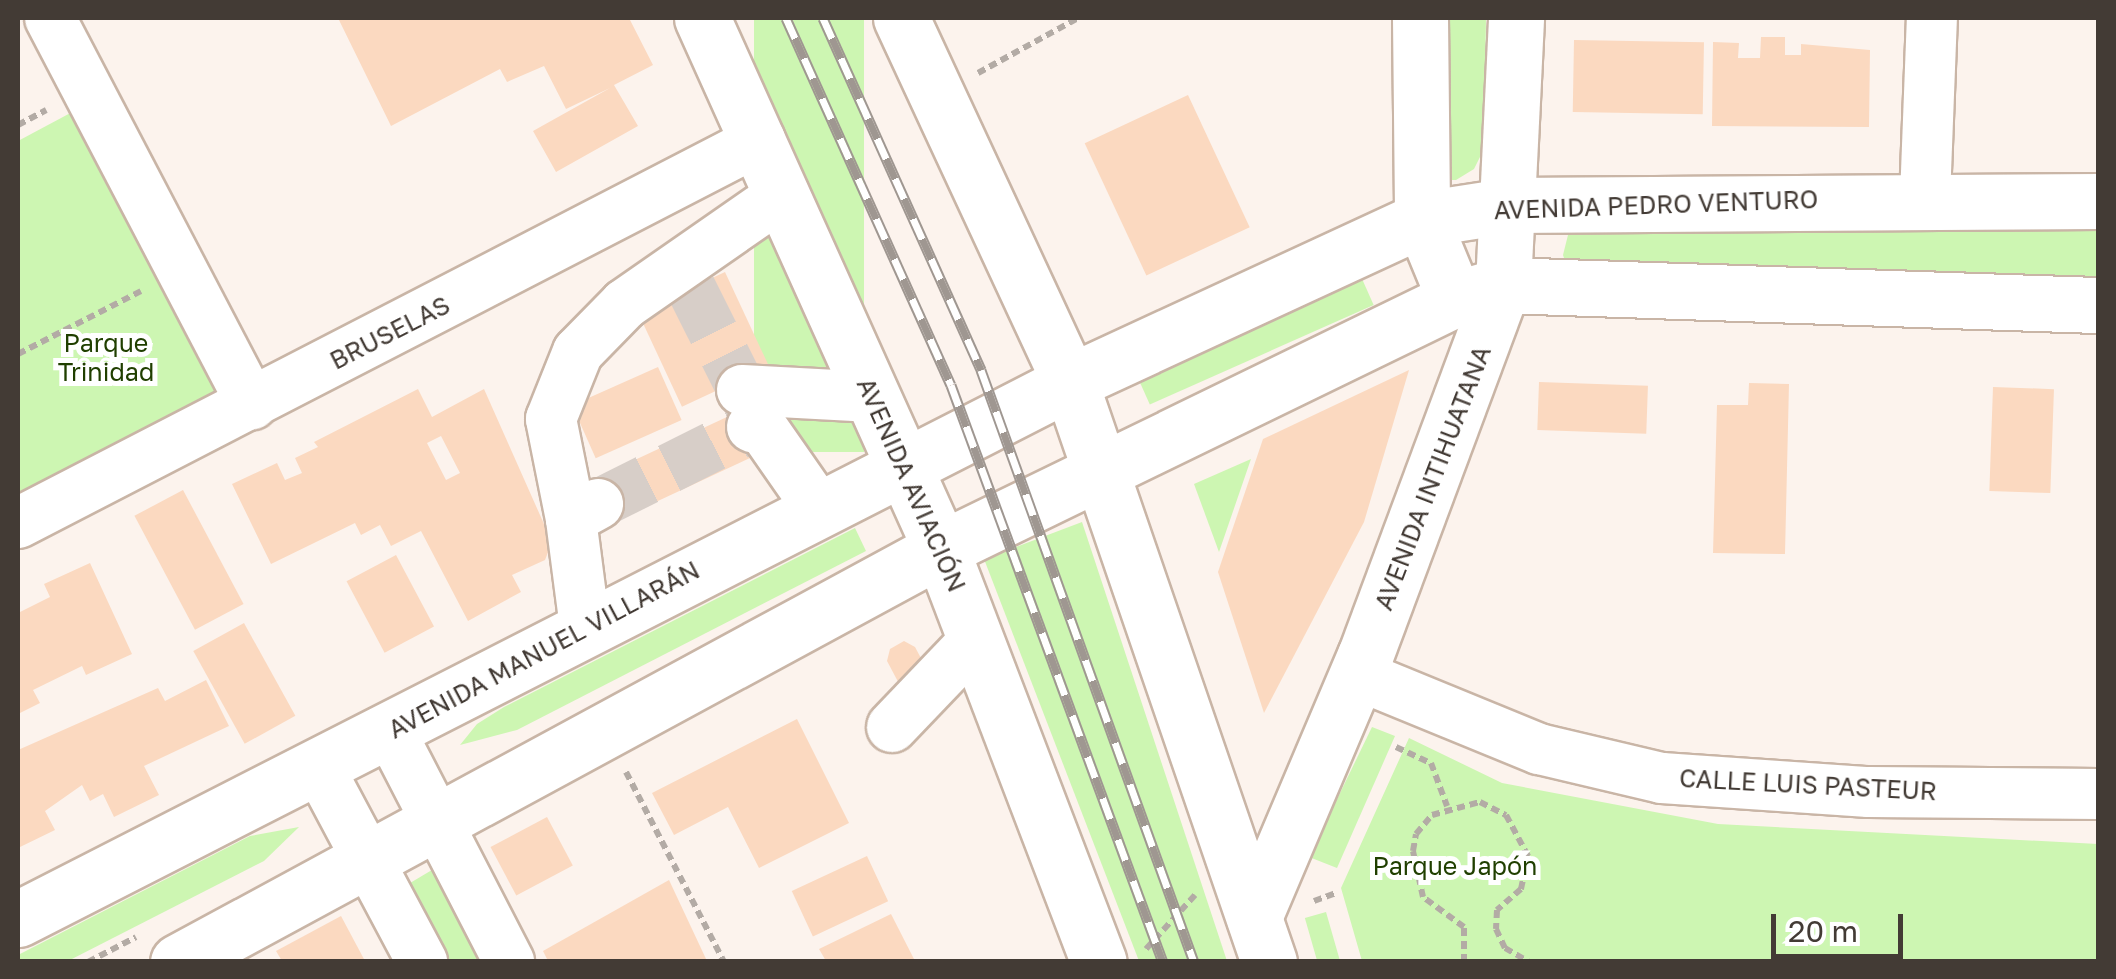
<!DOCTYPE html>
<meta charset="utf-8">
<style>
body{margin:0}
#map{position:relative;width:2116px;height:979px;overflow:hidden;background:#fcf3ed;font-family:"Golos Text",sans-serif}
div>[style]{position:absolute}
.green>*{inset:0;background:#cdf6b2;transform-origin:0 0}
.building>*{inset:0;background:#fbd9c0;transform-origin:0 0}
.minor-tunnel>*{height:50px;margin-top:-25px;transform-origin:0;background:repeating-linear-gradient(90deg,#d7cec8 0 50px,transparent 0 75px)}
.path>*{height:6px;margin-top:-3px;transform-origin:0;background:repeating-linear-gradient(90deg,#b3aba5 0 8px,transparent 0 13px)}
.roads{filter:drop-shadow(2px 0 #c9b5a6) drop-shadow(-2px 0 #c9b5a6) drop-shadow(0 2px #c9b5a6) drop-shadow(0 -2px #c9b5a6)}
.minor>*{height:50px;margin:-25px;padding:0 25px;transform-origin:25px;border-radius:25px;background:#fff}
.major>*{height:55px;margin:-27.5px;padding:0 27.5px;transform-origin:27.5px;border-radius:27.5px;background:#fff}
.rail>*{height:11px;margin-top:-5.5px;transform-origin:0;background:repeating-linear-gradient(90deg,#fff 0 22px,#9f9791 0 44px);box-sizing:border-box;border-block:2px solid #9f9791}
span{translate:-50% -50%;white-space:nowrap;text-align:center;line-height:1.15;-webkit-text-stroke:10px #fff;paint-order:stroke}
.street-label{font-size:25px;color:#433b35}
.park-label{font-size:25px;color:#203f00}
.frame{position:absolute;inset:0;border:20px solid #433b35;pointer-events:none}
.scale{position:absolute;left:1771px;top:914px;width:132px;height:45px;box-sizing:border-box;border:5px solid #433b35;border-top:0;padding-left:12px;font-size:30px;line-height:35px;white-space:nowrap;color:#433b35;-webkit-text-stroke:8px #fff;paint-order:stroke}
</style>
<div id="map">
<div class="green">
<i style="left:754px;top:18px;width:110px;height:434px"></i>
<i style="clip-path:polygon(1432px 18px,1486px 18px,1484px 149px,1474px 169px,1456px 180px,1447px 180px)"></i>
<i style="clip-path:polygon(76px 110px,225px 395px,18px 503px,18px 141px)"></i>
<i style="clip-path:polygon(1571px 223px,2098px 227px,2098px 280px,1567px 267px,1563px 255px)"></i>
<i style="left:1359px;top:272px;width:36px;height:245px;rotate:66deg"></i>
<i style="clip-path:polygon(1251px 459px,1219px 552px,1194px 484px)"></i>
<i style="clip-path:polygon(1082px 522px,1227px 961px,1139px 961px,984px 559px)"></i>
<i style="clip-path:polygon(855px 528px,866px 551px,517px 730px,460px 745px,477px 724px,504px 707px)"></i>
<i style="clip-path:polygon(1372px 727px,1395px 736px,1337px 868px,1309px 857px)"></i>
<i style="clip-path:polygon(1409px 738px,1502px 783px,1718px 824px,2098px 844px,2098px 961px,1362px 961px,1341px 888px)"></i>
<i style="clip-path:polygon(299px 827px,264px 861px,68px 961px,18px 961px,18px 955px,250px 836px)"></i>
<i style="clip-path:polygon(437px 867px,485px 961px,445px 961px,405px 886px)"></i>
<i style="left:1326px;top:912px;width:51px;height:22px;rotate:74deg"></i>
</div>
<div class="building">
<i style="clip-path:polygon(338px 18px,629px 18px,653px 65px,614px 85px,638px 126px,556px 172px,533px 131px,610px 88px,566px 109px,544px 66px,507px 82px,500px 69px,391px 126px)"></i>
<i style="clip-path:polygon(1761px 37px,1785px 37px,1785px 55px,1801px 55px,1801px 44px,1870px 50px,1869px 127px,1712px 126px,1713px 42px,1739px 43px,1738px 58px,1760px 58px)"></i>
<i style="left:1574px;top:40px;width:130px;height:72px;rotate:1deg"></i>
<i style="left:1188px;top:95px;width:146px;height:114px;rotate:65deg"></i>
<i style="left:725px;top:272px;width:104px;height:96px;rotate:65deg"></i>
<i style="left:658px;top:367px;width:58px;height:94px;rotate:66deg"></i>
<i style="clip-path:polygon(1409px 370px,1364px 522px,1264px 713px,1218px 572px,1263px 439px)"></i>
<i style="left:1539px;top:382px;width:109px;height:48px;rotate:2deg"></i>
<i style="clip-path:polygon(1749px 383px,1789px 384px,1785px 554px,1713px 553px,1717px 405px,1748px 405px)"></i>
<i style="left:1993px;top:387px;width:61px;height:104px;rotate:2deg"></i>
<i style="clip-path:polygon(evenodd,418px 389px,432px 417px,484px 389px,552px 542px,545px 560px,512px 575px,521px 592px,468px 621px,421px 531px,391px 546px,380px 525px,361px 535px,355px 523px,271px 564px,232px 484px,277px 463px,285px 480px,302px 473px,295px 458px,318px 447px,314px 442px,418px 389px,441px 436px,460px 473px,446px 480px,427px 443px,441px 436px)"></i>
<i style="left:744px;top:409px;width:47px;height:169px;rotate:65deg"></i>
<i style="left:183px;top:490px;width:129px;height:55px;rotate:62deg"></i>
<i style="left:396px;top:555px;width:81px;height:56px;rotate:62deg"></i>
<i style="clip-path:polygon(90px 563px,132px 654px,86px 675px,82px 666px,33px 690px,40px 703px,18px 714px,18px 613px,50px 597px,44px 584px)"></i>
<i style="left:244px;top:623px;width:106px;height:58px;rotate:61deg"></i>
<i style="clip-path:polygon(904px 641px,915px 647px,930px 675px,904px 693px,887px 661px,890px 649px)"></i>
<i style="clip-path:polygon(206px 680px,229px 726px,144px 766px,159px 795px,114px 817px,103px 794px,90px 801px,82px 785px,45px 811px,55px 830px,18px 848px,18px 750px,158px 688px,165px 701px)"></i>
<i style="clip-path:polygon(797px 719px,849px 823px,759px 868px,728px 807px,674px 835px,652px 793px)"></i>
<i style="left:547px;top:817px;width:55px;height:64px;rotate:62deg"></i>
<i style="left:867px;top:856px;width:50px;height:83px;rotate:65deg"></i>
<i style="clip-path:polygon(669px 880px,707px 961px,548px 961px,543px 951px)"></i>
<i style="clip-path:polygon(891px 914px,915px 961px,826px 961px,819px 949px)"></i>
<i style="clip-path:polygon(341px 916px,365px 961px,282px 961px,276px 951px)"></i>
</div>
<div class="minor-tunnel">
<i style="left:691px;top:288px;width:114px;rotate:63.4deg"></i>
<i style="left:602px;top:502px;width:168px;rotate:-26.6deg"></i>
</div>
<div class="path">
<i style="left:978px;top:73px;width:114px;rotate:-28.8deg"></i>
<i style="left:18px;top:125px;width:32px;rotate:-28deg"></i>
<i style="left:18px;top:354px;width:138px;rotate:-27.1deg"></i>
<i style="left:1396px;top:747px;width:38px;rotate:25deg"></i>
<i style="left:1431px;top:763px;width:46px;rotate:69.6deg"></i>
<i style="left:626px;top:772px;width:214px;rotate:62.7deg"></i>
<i style="left:1314px;top:901px;width:23px;rotate:-20deg"></i>
<i style="left:1146px;top:949px;width:73px;rotate:-47.8deg"></i>
<i style="left:88px;top:962px;width:54px;rotate:-27.5deg"></i>
<i style="left:1464px;top:962px;width:35px;rotate:-90deg"></i>
<i style="left:1464px;top:927px;width:51px;rotate:-143.8deg"></i>
<i style="left:1423px;top:897px;width:47px;rotate:-102.3deg"></i>
<i style="left:1413px;top:851px;width:17px;rotate:-80deg"></i>
<i style="left:1416px;top:834px;width:25px;rotate:-50deg"></i>
<i style="left:1432px;top:815px;width:50px;rotate:-15.2deg"></i>
<i style="left:1480px;top:802px;width:29px;rotate:27deg"></i>
<i style="left:1506px;top:815px;width:47px;rotate:61.8deg"></i>
<i style="left:1528px;top:856px;width:34px;rotate:102deg"></i>
<i style="left:1521px;top:889px;width:32px;rotate:139deg"></i>
<i style="left:1497px;top:910px;width:19px;rotate:93deg"></i>
<i style="left:1496px;top:929px;width:21px;rotate:65deg"></i>
<i style="left:1505px;top:948px;width:28px;rotate:30deg"></i>
</div>
<div class="roads">
<div class="minor">
<i style="left:50px;top:18px;width:436px;rotate:62.4deg"></i>
<i style="left:1925px;top:198px;width:180px;rotate:-87.8deg"></i>
<i style="left:742px;top:390px;width:131px;rotate:3.1deg"></i>
<i style="left:752px;top:427px;width:8px;rotate:-30deg"></i>
<i style="left:759px;top:423px;width:103px;rotate:55.2deg"></i>
<i style="left:571px;top:519px;width:102px;rotate:-101.3deg"></i>
<i style="left:551px;top:419px;width:72px;rotate:-68.1deg"></i>
<i style="left:578px;top:352px;width:67px;rotate:-45.6deg"></i>
<i style="left:625px;top:304px;width:193px;rotate:-34.8deg"></i>
<i style="left:18px;top:523px;width:835px;rotate:-27.3deg"></i>
<i style="left:585px;top:627px;width:109px;rotate:-97.4deg"></i>
<i style="left:571px;top:519px;width:31px;rotate:-29deg"></i>
<i style="left:1356px;top:674px;width:198px;rotate:22.3deg"></i>
<i style="left:1539px;top:749px;width:126px;rotate:13.3deg"></i>
<i style="left:1662px;top:778px;width:207px;rotate:3.9deg"></i>
<i style="left:1869px;top:792px;width:229px;rotate:0.5deg"></i>
<i style="left:892px;top:727px;width:122px;rotate:-46.3deg"></i>
<i style="left:390px;top:731px;width:260px;rotate:62.7deg"></i>
<i style="left:318px;top:766px;width:222px;rotate:62deg"></i>
</div>
<div class="major">
<i style="left:702px;top:18px;width:582px;rotate:65.77deg"></i>
<i style="left:941px;top:549px;width:442px;rotate:69.1deg"></i>
<i style="left:901px;top:18px;width:401px;rotate:65.1deg"></i>
<i style="left:1070px;top:382px;width:613px;rotate:71.06deg"></i>
<i style="left:1420px;top:18px;width:201px;rotate:89.4deg"></i>
<i style="left:1422px;top:219px;width:87px;rotate:67.6deg"></i>
<i style="left:1254px;top:917px;width:284px;rotate:-67deg"></i>
<i style="left:1365px;top:656px;width:396px;rotate:-69.6deg"></i>
<i style="left:1503px;top:285px;width:267px;rotate:-87.2deg"></i>
<i style="left:18px;top:919px;width:1181px;rotate:-27.04deg"></i>
<i style="left:1070px;top:382px;width:388px;rotate:-24.8deg"></i>
<i style="left:1422px;top:219px;width:90px;rotate:-8.9deg"></i>
<i style="left:1511px;top:205px;width:587px;rotate:-0.39deg"></i>
<i style="left:178px;top:962px;width:868px;rotate:-28.43deg"></i>
<i style="left:941px;top:549px;width:572px;rotate:-25.94deg"></i>
<i style="left:1455px;top:299px;width:50px;rotate:-16.3deg"></i>
<i style="left:1503px;top:285px;width:595px;rotate:1.93deg"></i>
</div>
</div>
<div class="rail">
<i style="left:786px;top:18px;width:402px;rotate:65.8deg"></i>
<i style="left:951px;top:385px;width:615px;rotate:69.83deg"></i>
<i style="left:823px;top:18px;width:386px;rotate:65.8deg"></i>
<i style="left:981px;top:370px;width:629px;rotate:70.21deg"></i>
</div>
<div class="street-label">
<span style="left:1656px;top:205px;rotate:-2deg">AVENIDA PEDRO VENTURO</span>
<span style="left:390px;top:333px;rotate:-27deg">BRUSELAS</span>
<span style="left:1433px;top:478px;rotate:-69deg">AVENIDA INTIHUATANA</span>
<span style="left:911px;top:485px;rotate:66deg">AVENIDA AVIACIÓN</span>
<span style="left:544px;top:650px;rotate:-28deg">AVENIDA MANUEL VILLARÁN</span>
<span style="left:1808px;top:785px;rotate:3deg">CALLE LUIS PASTEUR</span>
</div>
<div class="park-label">
<span style="left:106px;top:358px">Parque<br>Trinidad</span>
<span style="left:1455px;top:866px">Parque Japón</span>
</div>
<div class="frame"></div>
<div class="scale">20 m</div>
</div>
